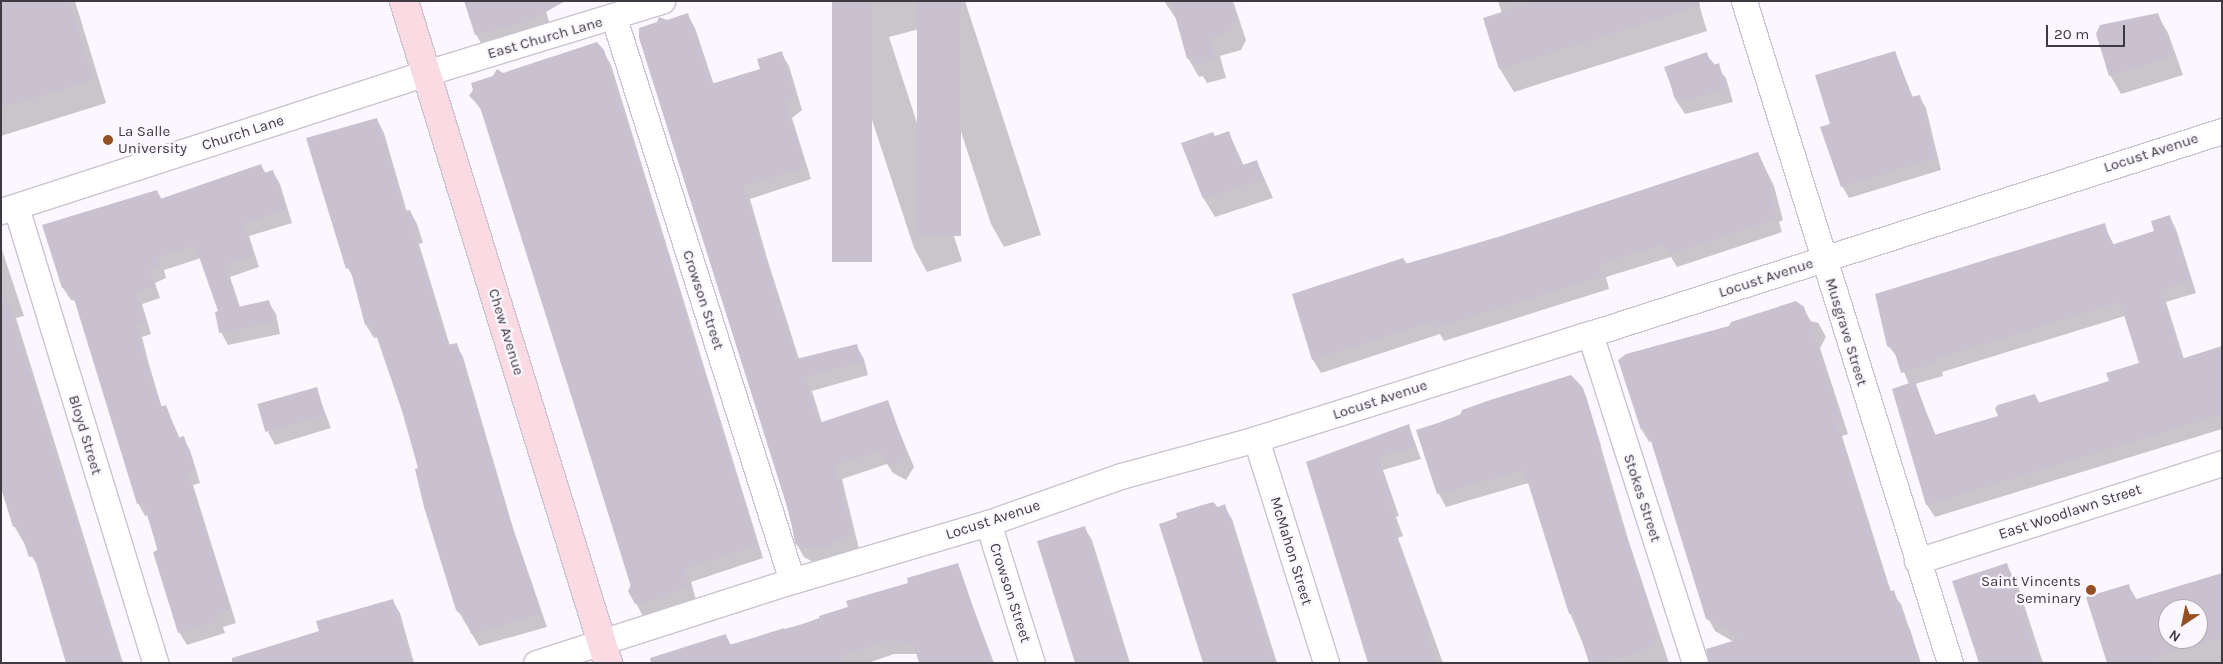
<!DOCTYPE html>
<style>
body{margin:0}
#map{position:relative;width:2223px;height:664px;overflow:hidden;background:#fbf7fe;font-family:Karla,sans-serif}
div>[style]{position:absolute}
.shadow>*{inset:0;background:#0003}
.building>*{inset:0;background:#c9c0d0;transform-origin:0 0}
.roads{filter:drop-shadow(1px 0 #cbc2d2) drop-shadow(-1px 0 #cbc2d2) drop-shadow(0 1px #cbc2d2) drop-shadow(0 -1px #cbc2d2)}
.street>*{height:25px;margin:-12.5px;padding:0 12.5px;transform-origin:12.5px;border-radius:12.5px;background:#fff}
.secondary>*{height:28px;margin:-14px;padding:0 14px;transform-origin:14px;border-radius:14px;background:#fadbe4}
.dots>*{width:14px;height:14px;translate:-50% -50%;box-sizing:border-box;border:2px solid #fbf7fe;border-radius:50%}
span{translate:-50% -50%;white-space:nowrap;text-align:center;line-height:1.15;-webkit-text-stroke:4.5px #fbf7fe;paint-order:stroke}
.street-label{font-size:15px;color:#3e3a41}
.poi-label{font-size:15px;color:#3e3a41}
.left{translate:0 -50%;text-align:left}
.right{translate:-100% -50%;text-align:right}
.frame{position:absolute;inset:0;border:2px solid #3e3a41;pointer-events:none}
.north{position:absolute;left:2158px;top:599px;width:50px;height:50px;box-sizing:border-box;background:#fbf7fe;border:1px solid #afabb2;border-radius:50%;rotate:214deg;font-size:14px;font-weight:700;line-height:20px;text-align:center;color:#3e3a41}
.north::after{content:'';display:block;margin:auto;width:18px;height:22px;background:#944f23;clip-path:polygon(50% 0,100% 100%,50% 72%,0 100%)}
.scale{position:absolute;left:2046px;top:25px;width:79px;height:22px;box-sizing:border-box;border:2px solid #3e3a41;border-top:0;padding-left:6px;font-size:15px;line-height:18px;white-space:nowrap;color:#3e3a41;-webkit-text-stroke:4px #fbf7fe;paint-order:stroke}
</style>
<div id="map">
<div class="shadow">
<i style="clip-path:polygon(1px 1px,75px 1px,106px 103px,1px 136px)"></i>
<i style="clip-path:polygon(543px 1px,551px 28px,483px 47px,476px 34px)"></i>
<i style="clip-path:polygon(833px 1px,965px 1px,1041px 235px,1004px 247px,991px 224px,927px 27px,889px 37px,962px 261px,927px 272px,914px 248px)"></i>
<i style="clip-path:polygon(1164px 1px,1233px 1px,1246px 40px,1241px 50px,1220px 56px,1226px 78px,1207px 83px,1203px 76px,1199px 77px,1188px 58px,1177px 20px)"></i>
<i style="clip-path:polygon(1498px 1px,1698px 1px,1707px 31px,1514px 92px,1500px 69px,1484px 19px,1502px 13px)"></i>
<i style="clip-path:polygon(687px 14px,695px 28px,714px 85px,762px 70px,781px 53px,789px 66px,802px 110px,792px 118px,811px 179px,750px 199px,767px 258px,799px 359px,856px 345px,864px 359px,868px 375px,812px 391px,822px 423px,887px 402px,914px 467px,906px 480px,893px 473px,887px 464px,842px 479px,859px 549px,815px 563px,804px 557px,796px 543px,667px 21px)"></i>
<i style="clip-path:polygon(2157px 14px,2168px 33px,2183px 75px,2121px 94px,2110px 75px)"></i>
<i style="clip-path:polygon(603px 51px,611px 65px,763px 558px,691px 582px,696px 600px,643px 616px,636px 603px,484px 113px,470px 96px,502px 75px)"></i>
<i style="clip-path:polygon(1895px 52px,1913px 98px,1919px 96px,1926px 108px,1941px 170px,1849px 198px,1842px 186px,1831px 125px)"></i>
<i style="clip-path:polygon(1706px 54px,1726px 78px,1733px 102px,1685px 114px,1674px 97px,1666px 67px)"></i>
<i style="clip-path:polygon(377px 120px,384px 133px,407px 212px,410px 211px,417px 224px,423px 243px,419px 244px,450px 346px,456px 344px,463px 357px,513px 528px,547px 627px,479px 646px,457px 609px,404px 410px,378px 337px,374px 338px,366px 325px,354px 279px,348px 268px)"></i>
<i style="clip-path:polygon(1229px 133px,1244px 166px,1257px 162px,1273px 198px,1215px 217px,1204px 199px,1215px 137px)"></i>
<i style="clip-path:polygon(1758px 154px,1774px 186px,1783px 220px,1779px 222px,1782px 232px,1677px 267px,1671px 257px,1606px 277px,1609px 289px,1444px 341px,1440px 334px,1321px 373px,1313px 360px,1294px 295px,1501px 237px)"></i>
<i style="clip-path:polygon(261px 165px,266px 174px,273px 172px,280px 184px,292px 223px,249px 236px,259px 267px,230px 277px,240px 307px,268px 301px,276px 314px,280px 334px,228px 345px,221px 332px,220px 312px,201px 258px,164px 270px,166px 278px,155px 283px,160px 298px,142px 304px,151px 334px,142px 337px,148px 361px,162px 408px,166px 407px,180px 439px,183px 438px,190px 450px,200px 483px,193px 485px,236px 623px,223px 627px,225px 633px,187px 645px,179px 632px,148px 515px,145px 516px,138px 503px,76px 301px,71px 300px,63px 288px,157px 191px,162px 200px)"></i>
<i style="clip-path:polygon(evenodd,2169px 216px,2176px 229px,2196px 293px,2166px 302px,2184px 359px,2222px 355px,2222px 429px,1935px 517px,1927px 505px,1894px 389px,1909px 384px,1899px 360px,1888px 345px,2104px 225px,2114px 245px,2156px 232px,2169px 216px,2125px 316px,2140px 364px,2111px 382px,2040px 404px,2035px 395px,1999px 417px,1936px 436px,1915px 384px,1943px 376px,1942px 372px,2125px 316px)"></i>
<i style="clip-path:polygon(1px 247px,24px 316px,16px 318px,123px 663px,68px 663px,40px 570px,14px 526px,1px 485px)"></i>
<i style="clip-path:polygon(1803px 308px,1812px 323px,1819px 324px,1826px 337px,1820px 348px,1848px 434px,1842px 436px,1891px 592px,1901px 604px,1921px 663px,1710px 663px,1734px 642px,1715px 631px,1708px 618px,1652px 441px,1649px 442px,1642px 430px)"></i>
<i style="clip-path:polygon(1570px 377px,1578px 382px,1586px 396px,1628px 539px,1669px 663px,1591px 663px,1570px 613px,1529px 483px,1446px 507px,1439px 494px,1418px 431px,1517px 392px)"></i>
<i style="clip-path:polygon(316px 389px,331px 428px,275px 445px,268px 432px)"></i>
<i style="clip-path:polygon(1409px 426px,1421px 459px,1383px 470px,1399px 516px,1396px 517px,1403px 536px,1398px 538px,1443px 663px,1370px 663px,1307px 462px)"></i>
<i style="clip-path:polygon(1224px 506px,1232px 519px,1277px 663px,1204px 663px,1218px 508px)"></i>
<i style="clip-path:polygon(1084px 527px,1092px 540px,1130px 663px,1077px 663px)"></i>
<i style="clip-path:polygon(2006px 564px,2017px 583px,2043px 663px,1981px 663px)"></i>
<i style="clip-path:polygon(957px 565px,994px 663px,921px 663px,918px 654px,894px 654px,868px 663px,654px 663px,726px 636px,731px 645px,784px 628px,785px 631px)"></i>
<i style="clip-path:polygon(evenodd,2222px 575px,2222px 663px,2108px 663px,2128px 585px,2137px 600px,2222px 575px,2168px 609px,2198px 609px,2198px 639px,2168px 639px,2168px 609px)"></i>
<i style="clip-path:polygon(392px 600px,400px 613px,414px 663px,228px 663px,321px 632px)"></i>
</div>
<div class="building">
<i style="clip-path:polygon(1px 1px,69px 1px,93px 80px,1px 108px)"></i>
<i style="clip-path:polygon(464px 1px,565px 1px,530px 21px,475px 35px)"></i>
<i style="left:832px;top:1px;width:40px;height:261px"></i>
<i style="left:917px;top:1px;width:44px;height:235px"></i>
<i style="clip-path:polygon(1171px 1px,1230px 1px,1236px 21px,1230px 31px,1210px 37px,1216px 59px,1195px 65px,1193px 57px,1187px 59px)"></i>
<i style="clip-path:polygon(1536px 1px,1699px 1px,1700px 6px,1499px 69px,1483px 18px)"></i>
<i style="clip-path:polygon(688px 13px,711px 84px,760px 69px,757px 59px,782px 51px,795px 96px,785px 104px,804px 164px,802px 168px,743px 186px,760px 243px,796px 359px,857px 344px,862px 362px,805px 377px,819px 423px,888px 400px,907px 453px,898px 467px,883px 460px,880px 451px,835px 465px,852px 535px,834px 541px,829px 549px,819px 546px,806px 549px,795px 544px,791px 519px,639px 38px,639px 28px,657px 22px,659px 17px,667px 20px)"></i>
<i style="clip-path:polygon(2158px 13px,2173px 56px,2109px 76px,2096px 34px,2100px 25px)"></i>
<i style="clip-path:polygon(597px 42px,604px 50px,757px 545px,684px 569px,690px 587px,668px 593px,666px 597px,635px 604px,628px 591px,631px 585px,479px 104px,469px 96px,473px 90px,471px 83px,493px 76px,497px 69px,503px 73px)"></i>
<i style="clip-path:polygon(1895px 51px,1911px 97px,1920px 95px,1935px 158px,1841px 187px,1820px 127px,1830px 124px,1815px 75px)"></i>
<i style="clip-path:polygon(1707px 52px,1711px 66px,1719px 63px,1726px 89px,1677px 102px,1664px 67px)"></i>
<i style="clip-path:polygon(377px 118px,404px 211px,410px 210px,417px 230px,413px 231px,447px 345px,457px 343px,507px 513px,541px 614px,471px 634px,464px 612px,459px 613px,456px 610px,424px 507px,415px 469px,418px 468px,402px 411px,372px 323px,365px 325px,350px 268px,346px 269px,306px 138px)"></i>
<i style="clip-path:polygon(1229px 131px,1240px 166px,1257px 160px,1263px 179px,1203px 199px,1181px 143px,1213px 132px,1215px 136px)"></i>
<i style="clip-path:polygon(1758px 152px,1769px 178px,1776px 219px,1668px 255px,1664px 244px,1599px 264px,1603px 276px,1435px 328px,1433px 321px,1312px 360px,1292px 294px,1403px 258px,1407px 264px,1501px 236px)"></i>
<i style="clip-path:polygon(261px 164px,264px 173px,273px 170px,286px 210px,243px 224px,253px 255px,224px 265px,238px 307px,269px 300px,274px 321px,219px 333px,215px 312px,218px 311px,195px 245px,157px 257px,160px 266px,149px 270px,154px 286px,135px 292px,145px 322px,136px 325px,141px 347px,160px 407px,166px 405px,178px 438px,184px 436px,194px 470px,187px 472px,230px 610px,217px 615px,218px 621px,178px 633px,153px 552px,158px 550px,143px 502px,137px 504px,71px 289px,62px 288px,42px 225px,157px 190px,160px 199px)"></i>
<i style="clip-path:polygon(2170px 215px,2190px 281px,2160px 290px,2181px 359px,2222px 346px,2222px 414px,1926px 505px,1892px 389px,1915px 381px,1934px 435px,1998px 416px,1995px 408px,1998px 405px,2035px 394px,2038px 403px,2109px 381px,2106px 373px,2139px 363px,2120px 302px,1935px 359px,1936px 363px,1901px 373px,1894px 350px,1887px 346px,1875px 294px,2105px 223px,2111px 245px,2154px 231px,2151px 221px)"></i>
<i style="clip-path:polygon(7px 297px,27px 364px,120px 663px,66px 663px,34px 556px,29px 557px,18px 525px,13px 527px,1px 488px,1px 298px)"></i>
<i style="clip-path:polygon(1796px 301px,1804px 307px,1809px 321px,1819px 323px,1813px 334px,1841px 421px,1836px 423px,1889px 592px,1894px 590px,1906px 627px,1910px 629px,1918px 657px,1909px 663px,1709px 663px,1706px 649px,1743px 638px,1706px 619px,1647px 428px,1641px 430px,1618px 360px,1626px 354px,1729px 326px,1731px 322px)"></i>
<i style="clip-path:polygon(1571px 375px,1583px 388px,1601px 446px,1597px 447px,1658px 638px,1652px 646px,1635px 654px,1599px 663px,1589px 663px,1573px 612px,1569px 614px,1524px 470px,1437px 494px,1416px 430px,1460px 416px,1462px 410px,1490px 400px)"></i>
<i style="left:317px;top:387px;width:29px;height:62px;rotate:74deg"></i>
<i style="clip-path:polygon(1409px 424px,1415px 447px,1377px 457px,1392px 503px,1390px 504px,1396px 524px,1392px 525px,1430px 633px,1427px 634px,1436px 663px,1368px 663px,1306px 462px)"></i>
<i style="clip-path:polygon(1213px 502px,1218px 507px,1225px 504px,1274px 663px,1203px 663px,1159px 524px,1177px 518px,1176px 513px)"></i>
<i style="clip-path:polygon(1085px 526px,1113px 618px,1128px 663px,1075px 663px,1037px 541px)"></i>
<i style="clip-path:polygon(958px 563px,992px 663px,919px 663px,913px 642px,886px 641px,841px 656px,844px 663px,651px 663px,650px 658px,726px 634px,729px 645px,820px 619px,819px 616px,848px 607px,846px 601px,908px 583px,907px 578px)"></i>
<i style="clip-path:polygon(2007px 563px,2039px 663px,1979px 663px,1952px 581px)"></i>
<i style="clip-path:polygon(evenodd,2222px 573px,2222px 637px,2152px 658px,2153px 663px,2107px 663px,2086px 597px,2129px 584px,2133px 600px,2222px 573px,2168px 609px,2198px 609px,2198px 639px,2168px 639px,2168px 609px)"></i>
<i style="clip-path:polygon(393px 599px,411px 663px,232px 663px,232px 658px,319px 631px,316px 621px)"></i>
</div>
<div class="roads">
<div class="street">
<i style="left:1744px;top:1px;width:693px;rotate:72.71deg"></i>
<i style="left:614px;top:18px;width:590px;rotate:72.45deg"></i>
<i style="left:16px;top:207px;width:477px;rotate:73deg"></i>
<i style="left:1px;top:211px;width:447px;rotate:-18deg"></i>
<i style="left:426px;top:73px;width:247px;rotate:-17deg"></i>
<i style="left:1590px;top:334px;width:345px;rotate:72.3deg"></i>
<i style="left:1256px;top:439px;width:235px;rotate:72.6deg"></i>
<i style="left:988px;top:523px;width:147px;rotate:72.6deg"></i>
<i style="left:1917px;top:561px;width:320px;rotate:-17.8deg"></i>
<i style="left:536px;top:663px;width:269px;rotate:-17.8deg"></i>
<i style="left:792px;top:581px;width:204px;rotate:-16.5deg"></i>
<i style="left:988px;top:523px;width:141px;rotate:-19.5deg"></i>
<i style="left:1121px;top:476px;width:140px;rotate:-15.3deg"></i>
<i style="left:1256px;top:439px;width:350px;rotate:-17.5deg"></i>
<i style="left:1590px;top:334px;width:664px;rotate:-17.81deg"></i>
</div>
<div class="secondary">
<i style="left:404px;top:1px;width:693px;rotate:72.87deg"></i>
</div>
</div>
<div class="dots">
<i style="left:108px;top:140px;background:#944f23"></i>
<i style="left:2091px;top:590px;background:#944f23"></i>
</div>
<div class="street-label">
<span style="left:545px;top:38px;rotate:-16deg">East Church Lane</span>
<span style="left:243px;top:133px;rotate:-18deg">Church Lane</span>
<span style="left:2151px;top:153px;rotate:-18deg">Locust Avenue</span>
<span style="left:1766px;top:278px;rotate:-18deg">Locust Avenue</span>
<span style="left:703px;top:300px;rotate:72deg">Crowson Street</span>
<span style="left:506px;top:332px;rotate:73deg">Chew Avenue</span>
<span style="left:1846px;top:332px;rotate:73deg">Musgrave Street</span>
<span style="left:1380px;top:400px;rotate:-18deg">Locust Avenue</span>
<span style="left:85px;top:435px;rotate:73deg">Bloyd Street</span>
<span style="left:1642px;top:498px;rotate:72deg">Stokes Street</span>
<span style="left:2070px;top:512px;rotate:-18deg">East Woodlawn Street</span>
<span style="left:993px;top:520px;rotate:-18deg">Locust Avenue</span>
<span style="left:1291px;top:551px;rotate:73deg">McMahon Street</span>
<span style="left:1010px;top:593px;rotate:72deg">Crowson Street</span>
</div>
<div class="poi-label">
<span class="left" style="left:118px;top:140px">La Salle<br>University</span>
<span class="right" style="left:2081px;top:590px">Saint Vincents<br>Seminary</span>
</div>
<div class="frame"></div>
<div class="north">N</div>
<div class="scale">20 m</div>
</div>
